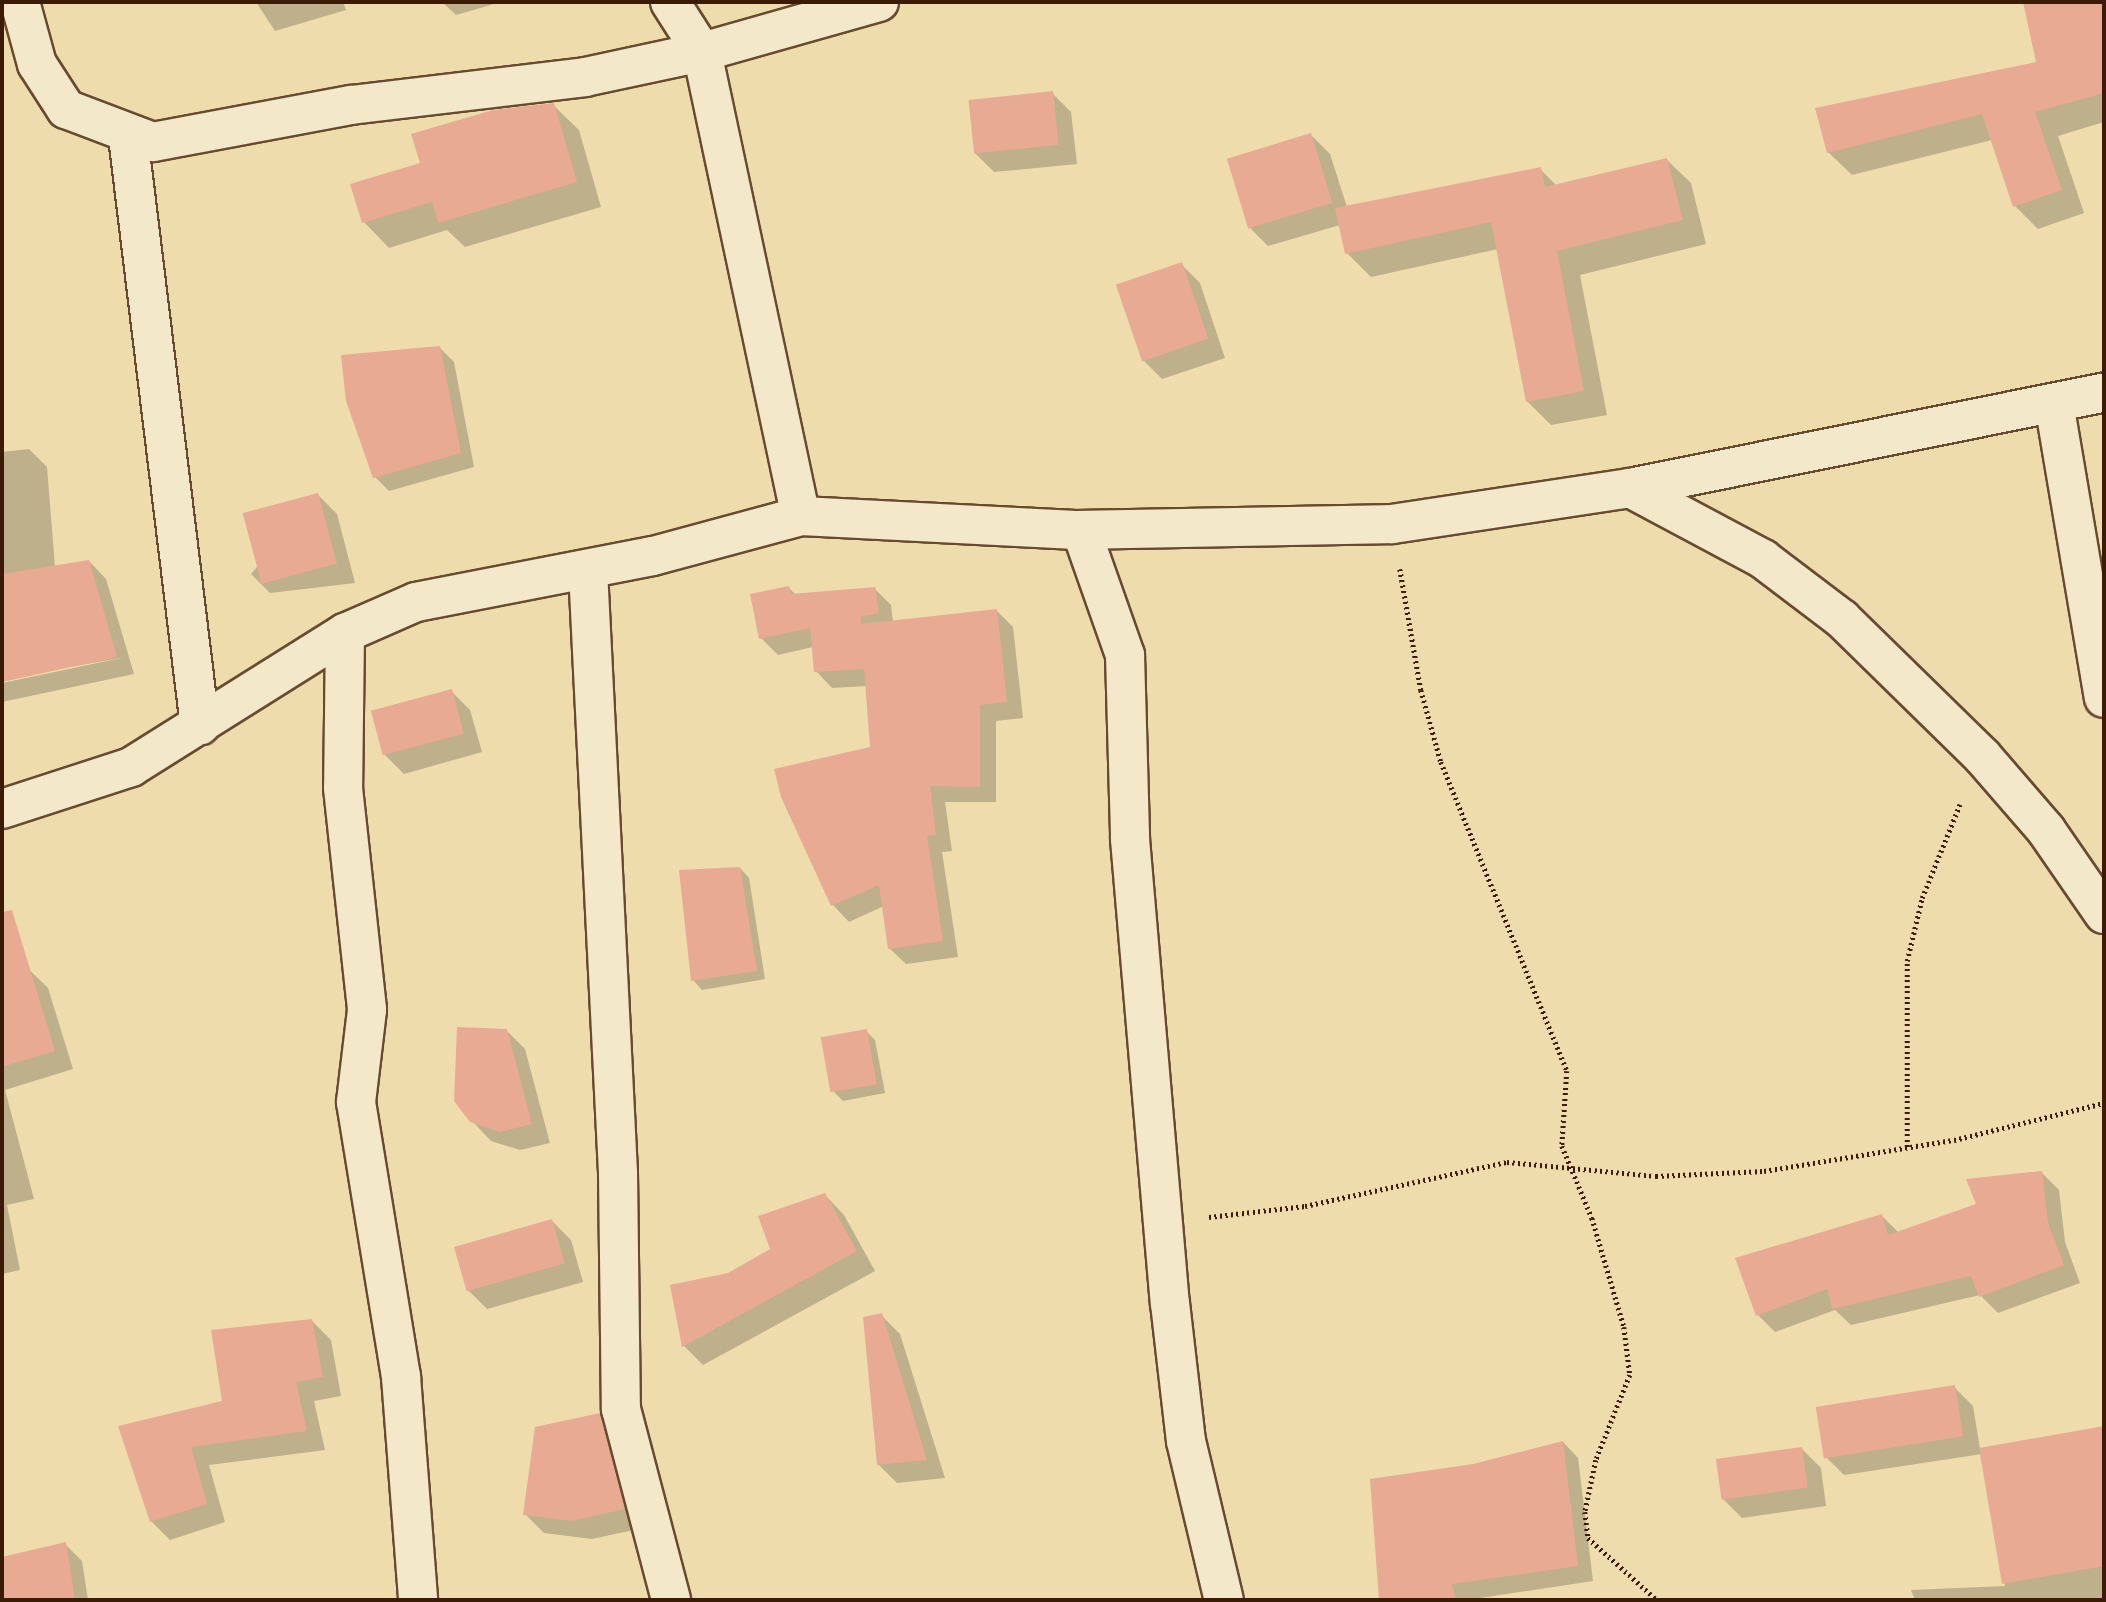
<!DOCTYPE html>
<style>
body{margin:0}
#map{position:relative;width:2106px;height:1602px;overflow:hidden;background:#eedcad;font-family:Alegreya,serif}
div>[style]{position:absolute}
.shadow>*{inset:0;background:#0003}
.building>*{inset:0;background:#e8aa93;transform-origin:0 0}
.path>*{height:4.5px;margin-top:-2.25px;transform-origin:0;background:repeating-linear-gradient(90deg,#3b1b05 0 2px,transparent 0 5.5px)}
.roads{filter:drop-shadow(2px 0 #684b2f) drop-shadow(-2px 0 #684b2f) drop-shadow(0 2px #684b2f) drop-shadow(0 -2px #684b2f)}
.minor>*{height:38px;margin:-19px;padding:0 19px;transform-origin:19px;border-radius:19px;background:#f4e8ca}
span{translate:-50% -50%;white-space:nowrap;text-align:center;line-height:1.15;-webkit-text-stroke:6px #f4e8ca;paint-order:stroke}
.frame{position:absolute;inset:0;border:4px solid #3b1b05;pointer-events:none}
</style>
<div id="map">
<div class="shadow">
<i style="clip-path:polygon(256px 2px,343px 2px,346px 10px,275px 31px)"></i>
<i style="clip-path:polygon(442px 2px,501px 2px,456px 15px)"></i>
<i style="clip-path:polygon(2025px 2px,2104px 2px,2104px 122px,2058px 136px,2084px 213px,2038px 229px,2015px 206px,1992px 140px,1852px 175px,1828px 152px,2038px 63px)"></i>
<i style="clip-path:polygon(1052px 93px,1071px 112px,1077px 164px,994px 172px,975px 153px)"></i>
<i style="clip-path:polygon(553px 105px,579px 130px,601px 207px,465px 247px,447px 230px,389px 248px,364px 222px,422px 164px)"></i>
<i style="clip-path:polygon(1311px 135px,1330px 154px,1347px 207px,1540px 169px,1557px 186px,1666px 159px,1691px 183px,1706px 244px,1580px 275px,1607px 415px,1551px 425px,1527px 401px,1498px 249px,1371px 277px,1347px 253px,1340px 225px,1268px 246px,1249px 227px)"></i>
<i style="clip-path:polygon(1181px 264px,1200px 283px,1225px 358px,1162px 379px,1143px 360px,1118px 286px)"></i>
<i style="clip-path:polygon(440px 348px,454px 362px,474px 467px,389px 491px,375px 477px)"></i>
<i style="clip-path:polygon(29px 449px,47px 467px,55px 567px,89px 561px,106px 579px,134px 674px,2px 702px,2px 683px,126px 657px,2px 679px,2px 452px)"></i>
<i style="clip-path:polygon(318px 495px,337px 514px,355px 583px,270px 593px,251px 574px)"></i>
<i style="clip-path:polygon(789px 588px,796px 595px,874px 588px,891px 605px,893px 622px,997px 611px,1013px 627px,1023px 718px,996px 721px,996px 802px,945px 802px,952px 851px,942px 852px,958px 957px,906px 964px,889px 948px,884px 906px,849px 922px,833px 905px,872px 749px,867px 686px,832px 688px,816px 671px,813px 647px,778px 655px,761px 638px)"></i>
<i style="clip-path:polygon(451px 691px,470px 710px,482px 752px,404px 774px,385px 755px)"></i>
<i style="clip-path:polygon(740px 868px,749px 878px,765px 979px,702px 990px,693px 980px)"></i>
<i style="clip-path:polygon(14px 955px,48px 988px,73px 1069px,5px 1090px,34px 1199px,7px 1205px,20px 1270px,2px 1274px,2px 958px)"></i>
<i style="clip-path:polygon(506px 1030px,525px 1049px,550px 1143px,520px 1150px,491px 1141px,472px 1121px)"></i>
<i style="clip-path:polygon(866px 1031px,875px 1040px,885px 1093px,843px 1101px,834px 1092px)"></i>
<i style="clip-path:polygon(2041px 1172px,2059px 1190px,2065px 1242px,2080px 1283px,1998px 1313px,1980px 1295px,1851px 1325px,1835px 1310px,1775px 1332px,1758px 1315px,1882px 1216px,1899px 1233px,1979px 1205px)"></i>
<i style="clip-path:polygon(825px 1195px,844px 1215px,875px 1271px,703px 1365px,684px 1346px,672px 1286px,728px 1274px,772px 1250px)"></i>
<i style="clip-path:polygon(552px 1221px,571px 1240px,583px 1282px,487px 1309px,468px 1290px)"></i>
<i style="clip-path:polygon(881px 1315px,900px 1334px,945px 1478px,897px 1483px,878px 1464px)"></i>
<i style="clip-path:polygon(312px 1321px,331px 1340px,341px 1396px,314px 1401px,325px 1450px,209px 1465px,225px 1522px,170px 1540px,151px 1521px,120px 1428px,224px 1403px)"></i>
<i style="clip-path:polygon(1954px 1387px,1973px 1406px,1980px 1449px,2104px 1428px,2104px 1599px,1915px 1600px,1911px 1590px,2005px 1586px,1982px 1454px,1844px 1475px,1825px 1456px)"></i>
<i style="clip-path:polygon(599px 1415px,618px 1434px,643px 1528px,592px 1539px,544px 1533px,525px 1514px)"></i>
<i style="clip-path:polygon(1563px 1442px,1578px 1458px,1593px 1581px,1467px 1600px,1390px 1600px,1378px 1548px,1473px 1465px)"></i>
<i style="clip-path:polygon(1802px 1449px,1821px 1468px,1826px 1506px,1742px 1518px,1723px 1499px)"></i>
<i style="clip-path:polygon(65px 1544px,82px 1561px,88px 1600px,2px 1600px,2px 1558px)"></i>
</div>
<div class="building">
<i style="clip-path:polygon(2023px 2px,2104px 2px,2104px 93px,2035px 112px,2062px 190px,2013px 207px,1982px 114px,1827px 153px,1815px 108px,2036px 62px)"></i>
<i style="left:1053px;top:91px;width:54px;height:85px;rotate:84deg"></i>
<i style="clip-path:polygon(554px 103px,577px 182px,438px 223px,432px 202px,362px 223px,350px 184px,420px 163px,411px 134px,493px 110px)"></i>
<i style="left:1311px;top:133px;width:73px;height:88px;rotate:73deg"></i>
<i style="clip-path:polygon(1667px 158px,1683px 220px,1557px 251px,1584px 391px,1526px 402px,1491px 222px,1345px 254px,1335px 208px,1541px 167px,1545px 187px)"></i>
<i style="left:1182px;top:262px;width:81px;height:70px;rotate:71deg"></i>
<i style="clip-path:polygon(440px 346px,461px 453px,373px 478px,346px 401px,341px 355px)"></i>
<i style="left:318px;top:493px;width:73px;height:78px;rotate:75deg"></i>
<i style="clip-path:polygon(89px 560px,117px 657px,2px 682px,2px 574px)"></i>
<i style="clip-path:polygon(789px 586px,791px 594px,875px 587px,879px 613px,861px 617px,861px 624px,997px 609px,1007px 702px,980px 705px,980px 787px,930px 786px,936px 835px,927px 836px,943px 941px,888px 949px,879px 885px,831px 906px,781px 797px,774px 769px,870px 747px,864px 669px,814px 672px,810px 628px,759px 639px,750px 594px)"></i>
<i style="left:452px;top:689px;width:46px;height:84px;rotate:75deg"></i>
<i style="clip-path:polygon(740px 867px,757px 971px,691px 981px,679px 870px)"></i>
<i style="clip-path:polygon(12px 910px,55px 1051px,2px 1067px,2px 912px)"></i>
<i style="clip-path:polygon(457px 1027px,507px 1029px,532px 1124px,500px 1132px,470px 1122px,454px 1101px)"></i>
<i style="left:867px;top:1029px;width:56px;height:47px;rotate:80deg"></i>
<i style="clip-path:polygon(2042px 1171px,2048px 1223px,2064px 1265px,1979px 1297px,1971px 1276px,1832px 1309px,1827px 1289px,1756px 1316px,1735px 1258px,1882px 1214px,1888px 1235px,1976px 1204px,1966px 1179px)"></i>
<i style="clip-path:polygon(825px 1193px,857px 1251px,682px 1347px,670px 1285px,728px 1273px,770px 1249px,758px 1216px)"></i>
<i style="left:552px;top:1219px;width:46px;height:102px;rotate:74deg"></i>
<i style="clip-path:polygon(882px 1313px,927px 1460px,877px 1465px,863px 1317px)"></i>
<i style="clip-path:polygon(312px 1319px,323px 1377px,296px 1382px,307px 1431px,191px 1447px,207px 1504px,150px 1522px,118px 1426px,222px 1401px,211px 1330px)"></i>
<i style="left:1955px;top:1385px;width:52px;height:141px;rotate:81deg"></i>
<i style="clip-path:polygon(600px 1413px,625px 1509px,572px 1521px,523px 1515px,535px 1427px)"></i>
<i style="clip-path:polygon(2104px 1426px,2104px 1566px,2002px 1584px,1979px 1448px)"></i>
<i style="clip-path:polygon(1563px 1441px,1578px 1566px,1452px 1584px,1456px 1600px,1379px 1600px,1370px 1479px,1473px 1464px)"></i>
<i style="left:1802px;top:1447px;width:41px;height:87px;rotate:82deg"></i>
<i style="clip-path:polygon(66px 1542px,75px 1600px,2px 1600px,2px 1557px)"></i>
</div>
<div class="path">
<i style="left:1400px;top:569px;width:123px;rotate:80.2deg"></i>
<i style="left:1421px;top:690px;width:75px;rotate:74.5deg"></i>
<i style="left:1441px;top:762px;width:334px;rotate:67.8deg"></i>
<i style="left:1567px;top:1071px;width:75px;rotate:93.8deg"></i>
<i style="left:1562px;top:1146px;width:78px;rotate:67.4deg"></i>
<i style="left:1592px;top:1218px;width:114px;rotate:73.6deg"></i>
<i style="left:1624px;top:1327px;width:48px;rotate:82.9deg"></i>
<i style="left:1630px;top:1375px;width:92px;rotate:111.8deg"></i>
<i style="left:1596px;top:1460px;width:53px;rotate:101.9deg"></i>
<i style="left:1585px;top:1512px;width:26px;rotate:83deg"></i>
<i style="left:1588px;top:1538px;width:93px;rotate:41.9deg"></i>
<i style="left:1907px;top:1147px;width:186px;rotate:-90deg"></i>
<i style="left:1907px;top:961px;width:65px;rotate:-76.6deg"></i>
<i style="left:1922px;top:898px;width:101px;rotate:-68deg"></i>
<i style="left:1209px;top:1217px;width:97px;rotate:-6.5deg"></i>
<i style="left:1305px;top:1206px;width:207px;rotate:-12.3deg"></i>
<i style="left:1507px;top:1162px;width:150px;rotate:5.4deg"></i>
<i style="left:1656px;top:1176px;width:108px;rotate:-2.7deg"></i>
<i style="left:1764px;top:1171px;width:193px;rotate:-9.3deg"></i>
<i style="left:1954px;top:1140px;width:154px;rotate:-13.9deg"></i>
</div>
<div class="roads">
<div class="minor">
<i style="left:20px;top:2px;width:64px;rotate:74.7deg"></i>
<i style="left:37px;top:64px;width:54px;rotate:57.2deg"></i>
<i style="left:66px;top:109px;width:93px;rotate:20.8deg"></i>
<i style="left:153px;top:142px;width:201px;rotate:-10.6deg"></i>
<i style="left:351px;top:105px;width:236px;rotate:-6.8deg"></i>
<i style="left:585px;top:77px;width:120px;rotate:-12.1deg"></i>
<i style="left:702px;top:52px;width:184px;rotate:-15.8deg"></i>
<i style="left:670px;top:2px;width:59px;rotate:57.4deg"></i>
<i style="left:702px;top:52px;width:474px;rotate:78deg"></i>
<i style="left:128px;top:136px;width:594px;rotate:83.04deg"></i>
<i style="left:2054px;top:403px;width:299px;rotate:80.4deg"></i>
<i style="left:1630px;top:488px;width:151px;rotate:28.1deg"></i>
<i style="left:1763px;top:559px;width:99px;rotate:37.2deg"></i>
<i style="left:1842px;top:619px;width:196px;rotate:44.4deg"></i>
<i style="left:1982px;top:756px;width:98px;rotate:49.1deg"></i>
<i style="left:2046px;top:830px;width:102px;rotate:55.4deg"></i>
<i style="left:1081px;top:530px;width:133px;rotate:70.6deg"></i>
<i style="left:1125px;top:655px;width:184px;rotate:88.4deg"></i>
<i style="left:1130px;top:839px;width:466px;rotate:85.1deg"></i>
<i style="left:1170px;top:1303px;width:139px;rotate:83.4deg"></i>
<i style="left:1186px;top:1441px;width:163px;rotate:76.6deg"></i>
<i style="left:588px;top:570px;width:604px;rotate:87.15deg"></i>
<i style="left:618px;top:1173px;width:236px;rotate:89.3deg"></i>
<i style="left:621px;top:1409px;width:197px;rotate:75.3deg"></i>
<i style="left:345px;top:633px;width:155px;rotate:90.7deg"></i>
<i style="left:343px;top:788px;width:223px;rotate:83.8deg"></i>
<i style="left:367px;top:1010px;width:93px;rotate:96.8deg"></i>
<i style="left:356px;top:1102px;width:279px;rotate:80.7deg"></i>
<i style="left:401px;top:1377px;width:224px;rotate:85.6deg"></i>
<i style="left:2px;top:809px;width:136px;rotate:-18deg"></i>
<i style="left:131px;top:767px;width:252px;rotate:-32.1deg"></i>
<i style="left:345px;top:633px;width:77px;rotate:-23.6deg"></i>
<i style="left:416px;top:602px;width:241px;rotate:-11deg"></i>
<i style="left:653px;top:556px;width:153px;rotate:-15.1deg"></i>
<i style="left:801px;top:516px;width:280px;rotate:2.9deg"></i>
<i style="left:1081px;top:530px;width:311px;rotate:-1.1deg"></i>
<i style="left:1392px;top:524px;width:241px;rotate:-8.6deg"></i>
<i style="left:1630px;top:488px;width:484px;rotate:-11.4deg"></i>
</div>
</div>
<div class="frame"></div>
</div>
